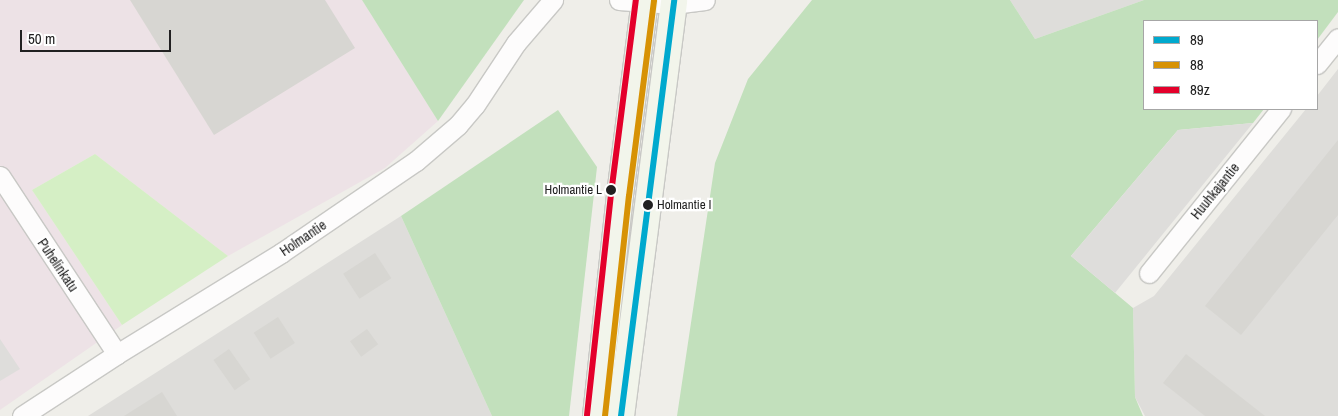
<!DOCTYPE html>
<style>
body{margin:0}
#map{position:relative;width:1338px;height:416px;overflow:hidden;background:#efeee9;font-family:"Archivo Narrow",sans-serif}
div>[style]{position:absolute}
.residential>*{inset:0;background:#deddda}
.industrial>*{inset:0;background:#ede2e6}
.grass>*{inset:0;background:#d5efc5}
.forest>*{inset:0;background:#c2e0bc}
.parking>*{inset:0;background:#dedddb}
.building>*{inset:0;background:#d7d6d2;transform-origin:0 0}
.roads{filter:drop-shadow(1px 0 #c8c8c5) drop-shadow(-1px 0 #c8c8c5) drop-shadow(0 1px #c8c8c5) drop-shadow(0 -1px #c8c8c5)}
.minor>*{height:19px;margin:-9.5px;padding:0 9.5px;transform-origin:9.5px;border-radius:9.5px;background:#fdfcfc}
.secondary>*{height:26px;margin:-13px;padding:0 13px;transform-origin:13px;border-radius:13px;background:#f2f5eb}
.bus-1>*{height:6px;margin:-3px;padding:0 3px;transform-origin:3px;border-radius:3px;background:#00a9ce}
.bus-2>*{height:6px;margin:-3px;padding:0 3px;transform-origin:3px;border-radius:3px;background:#d79205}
.bus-3>*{height:6px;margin:-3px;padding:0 3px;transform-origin:3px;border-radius:3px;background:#e4002b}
.dots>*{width:14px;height:14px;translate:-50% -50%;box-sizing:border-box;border:2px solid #fff;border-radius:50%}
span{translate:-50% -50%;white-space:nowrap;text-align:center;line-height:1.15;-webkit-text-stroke:4.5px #fff;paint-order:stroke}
.bus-label{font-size:13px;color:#212121}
.right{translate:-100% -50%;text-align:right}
.left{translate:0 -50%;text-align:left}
.street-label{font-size:14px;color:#212121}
.legend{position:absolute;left:1143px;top:20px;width:175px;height:90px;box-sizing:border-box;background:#fff;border:1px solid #a6a6a6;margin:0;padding:6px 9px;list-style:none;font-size:15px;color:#212121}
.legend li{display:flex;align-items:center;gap:10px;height:25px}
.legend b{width:25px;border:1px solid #a6a6a6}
.scale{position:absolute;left:20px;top:30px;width:151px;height:22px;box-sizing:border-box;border:2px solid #212121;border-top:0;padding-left:6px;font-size:15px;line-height:18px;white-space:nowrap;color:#212121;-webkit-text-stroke:4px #fff;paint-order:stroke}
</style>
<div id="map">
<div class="residential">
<i style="clip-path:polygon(1010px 0,1144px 0,1035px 39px)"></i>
<i style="clip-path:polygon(1338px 69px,1338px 416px,1145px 416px,1135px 397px,1133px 308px,1154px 296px,1306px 109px,1317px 109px,1317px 96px)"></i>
<i style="clip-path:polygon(401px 216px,492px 416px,88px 416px)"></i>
</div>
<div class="industrial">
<i style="clip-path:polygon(0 0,362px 0,438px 121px,385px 168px,228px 256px,95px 154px,32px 190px,122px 325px,0 410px)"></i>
</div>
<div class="grass">
<i style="clip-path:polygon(95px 154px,228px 256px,122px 325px,32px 190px)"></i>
</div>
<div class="forest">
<i style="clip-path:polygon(362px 0,524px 0,438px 121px)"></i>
<i style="clip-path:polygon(812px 0,1010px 0,1035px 39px,1144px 0,1338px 0,1338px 12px,1317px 40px,1317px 21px,1144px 21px,1144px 109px,1264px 109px,1253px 123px,1178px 130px,1071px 256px,1133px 308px,1135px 397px,1143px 416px,677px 416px,715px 163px,748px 79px)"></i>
<i style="clip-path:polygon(558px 110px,597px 167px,569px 416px,492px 416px,401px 216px)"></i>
</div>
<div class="parking">
<i style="clip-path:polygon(1253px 123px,1115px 293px,1071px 256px,1178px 130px)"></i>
<i style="clip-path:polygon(0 339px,20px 369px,0 381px)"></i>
</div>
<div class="building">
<i style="clip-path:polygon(130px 0,325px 0,355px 48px,214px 135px)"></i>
<i style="clip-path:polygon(1338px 140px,1338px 215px,1241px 335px,1205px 306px)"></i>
<i style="left:375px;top:253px;width:30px;height:38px;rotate:57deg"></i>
<i style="left:278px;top:317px;width:31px;height:29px;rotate:57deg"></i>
<i style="left:367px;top:329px;width:19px;height:21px;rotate:54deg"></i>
<i style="left:229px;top:349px;width:37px;height:19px;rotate:55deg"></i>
<i style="clip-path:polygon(1186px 354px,1265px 416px,1205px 416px,1163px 383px)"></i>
<i style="clip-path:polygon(162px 392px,177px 416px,124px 416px)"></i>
</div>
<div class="roads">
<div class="minor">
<i style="left:619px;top:0;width:54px;rotate:4.2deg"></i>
<i style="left:673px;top:4px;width:32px;rotate:-7deg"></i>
<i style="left:1317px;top:64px;width:33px;rotate:-51deg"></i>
<i style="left:0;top:176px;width:213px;rotate:56.7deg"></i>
<i style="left:1149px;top:273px;width:211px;rotate:-51.2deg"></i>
<i style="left:22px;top:416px;width:113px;rotate:-33.1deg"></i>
<i style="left:117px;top:354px;width:193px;rotate:-31.6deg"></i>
<i style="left:281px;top:253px;width:163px;rotate:-34.3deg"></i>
<i style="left:416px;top:161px;width:55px;rotate:-40.6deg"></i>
<i style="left:458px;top:125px;width:26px;rotate:-50deg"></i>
<i style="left:475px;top:105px;width:74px;rotate:-56.5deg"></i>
<i style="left:516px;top:43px;width:57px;rotate:-49.3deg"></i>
</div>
<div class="secondary">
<i style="left:596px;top:416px;width:222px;rotate:-83.8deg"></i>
<i style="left:620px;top:195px;width:197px;rotate:-82.7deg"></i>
<i style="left:621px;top:416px;width:419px;rotate:-82.7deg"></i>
</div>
</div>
<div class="bus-1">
<i style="left:621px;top:416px;width:419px;rotate:-82.7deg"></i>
</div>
<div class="bus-2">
<i style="left:605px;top:416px;width:221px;rotate:-83.8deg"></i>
<i style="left:629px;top:196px;width:197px;rotate:-82.7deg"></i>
</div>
<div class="bus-3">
<i style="left:587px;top:415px;width:222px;rotate:-83.8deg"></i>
<i style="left:611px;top:194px;width:196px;rotate:-82.7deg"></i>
</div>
<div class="dots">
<i style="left:611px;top:190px;background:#212121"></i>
<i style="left:648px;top:205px;background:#212121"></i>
</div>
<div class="bus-label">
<span class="right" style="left:602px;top:190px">Holmantie L</span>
<span class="left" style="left:657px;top:205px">Holmantie I</span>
</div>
<div class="street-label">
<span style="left:1215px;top:191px;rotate:-51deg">Huuhkajantie</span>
<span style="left:303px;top:238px;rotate:-34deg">Holmantie</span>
<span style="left:58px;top:265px;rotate:56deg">Puhelinkatu</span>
</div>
<ul class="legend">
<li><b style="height:6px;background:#00a9ce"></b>89</li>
<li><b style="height:6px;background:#d79205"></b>88</li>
<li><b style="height:6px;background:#e4002b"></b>89z</li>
</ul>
<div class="scale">50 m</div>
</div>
